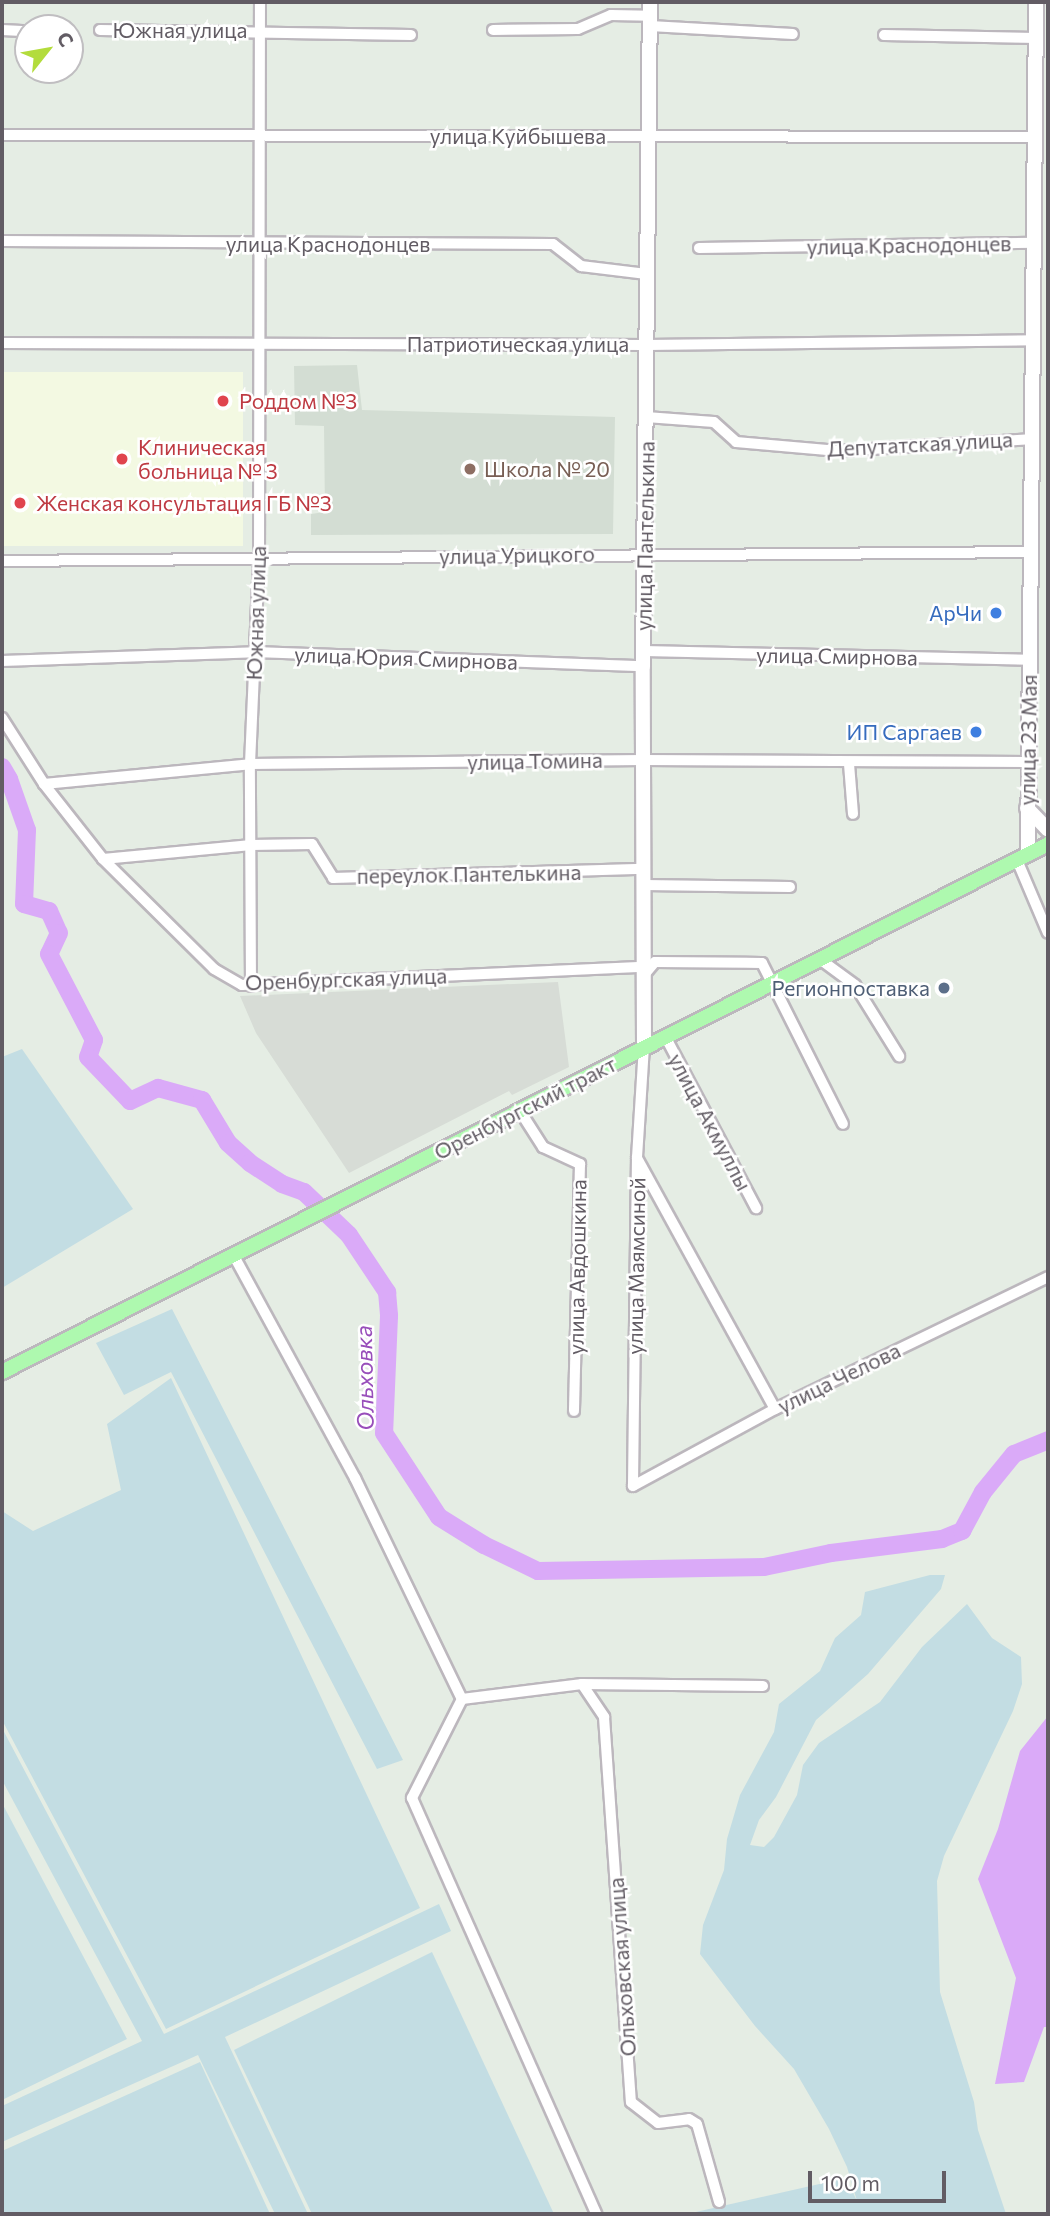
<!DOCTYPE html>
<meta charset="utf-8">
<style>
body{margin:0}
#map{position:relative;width:1050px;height:2216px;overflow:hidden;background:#e5ede4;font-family:Commissioner,sans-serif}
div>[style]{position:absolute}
.industrial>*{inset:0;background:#d7dcd6}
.education>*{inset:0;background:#d3ddd3}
.medical>*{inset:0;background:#f3f9e2;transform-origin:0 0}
.green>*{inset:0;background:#c3dde3}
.water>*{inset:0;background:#daaaf8}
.river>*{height:18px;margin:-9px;padding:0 9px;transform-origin:9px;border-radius:9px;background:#daaaf8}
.roads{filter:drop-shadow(2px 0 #bcb7bd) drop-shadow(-2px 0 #bcb7bd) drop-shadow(0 2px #bcb7bd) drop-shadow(0 -2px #bcb7bd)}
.street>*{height:10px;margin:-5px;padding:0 5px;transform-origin:5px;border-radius:5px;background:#fff}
.secondary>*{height:14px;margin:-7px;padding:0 7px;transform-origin:7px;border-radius:7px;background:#fff}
.primary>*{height:14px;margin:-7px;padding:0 7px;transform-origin:7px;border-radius:7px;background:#aef9af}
.dots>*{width:19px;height:19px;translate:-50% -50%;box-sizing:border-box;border:4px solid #fff;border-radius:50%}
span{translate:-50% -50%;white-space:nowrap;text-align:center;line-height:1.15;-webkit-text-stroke:5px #fff;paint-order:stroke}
.street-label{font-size:21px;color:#625c64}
.health-label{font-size:21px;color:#be3a42}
.left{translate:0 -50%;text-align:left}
.education-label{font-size:21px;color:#785e54}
.shop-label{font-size:21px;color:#366cbe}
.right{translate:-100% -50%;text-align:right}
.service-label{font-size:21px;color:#4e5e75}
.water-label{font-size:23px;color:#984eba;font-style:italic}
.frame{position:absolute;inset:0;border:4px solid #625c64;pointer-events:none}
.north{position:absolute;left:14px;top:14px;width:70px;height:70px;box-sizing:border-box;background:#fff;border:2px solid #c0bec1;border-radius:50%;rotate:59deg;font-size:19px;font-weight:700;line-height:28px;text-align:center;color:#625c64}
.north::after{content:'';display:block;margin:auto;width:24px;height:32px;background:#b3dc3c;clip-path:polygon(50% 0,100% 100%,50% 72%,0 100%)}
.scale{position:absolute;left:808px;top:2171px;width:138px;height:32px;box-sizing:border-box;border:4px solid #625c64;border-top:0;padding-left:9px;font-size:21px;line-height:24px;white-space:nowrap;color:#625c64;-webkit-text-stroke:5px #fff;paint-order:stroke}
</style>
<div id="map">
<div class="industrial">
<i style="clip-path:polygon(558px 982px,569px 1067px,512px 1095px,509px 1091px,349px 1173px,256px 1033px,240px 996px)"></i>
</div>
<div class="education">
<i style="clip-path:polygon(357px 365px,362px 410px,615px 417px,613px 534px,311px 535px,311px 514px,325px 512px,324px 426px,295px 425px,294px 366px)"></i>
</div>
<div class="medical">
<i style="left:2px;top:372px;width:241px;height:174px"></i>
</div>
<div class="green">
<i style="clip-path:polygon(22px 1049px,133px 1209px,2px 1288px,2px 1057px)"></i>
<i style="clip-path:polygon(172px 1309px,403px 1760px,377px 1769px,171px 1372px,124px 1395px,96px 1343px)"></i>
<i style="clip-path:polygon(171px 1378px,420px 1908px,166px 2029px,2px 1720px,2px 1511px,33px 1531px,121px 1490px,107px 1424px)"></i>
<i style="clip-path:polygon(930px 1575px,945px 1575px,941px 1589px,868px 1674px,816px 1720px,776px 1797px,759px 1820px,750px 1845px,764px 1847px,774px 1837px,797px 1795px,803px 1765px,819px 1743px,880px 1702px,922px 1647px,967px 1604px,992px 1638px,1021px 1657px,1022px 1684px,1013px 1711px,944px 1856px,937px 1881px,940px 1992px,974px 2102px,978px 2130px,1006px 2214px,687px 2214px,846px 2178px,857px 2201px,847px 2167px,829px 2129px,794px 2069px,755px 2026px,700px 1954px,703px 1925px,724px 1870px,727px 1839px,740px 1795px,774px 1732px,779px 1704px,820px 1671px,835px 1638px,861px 1615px,865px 1592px)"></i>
<i style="clip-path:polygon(2px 1728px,164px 2034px,439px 1904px,451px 1931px,225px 2037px,308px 2214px,275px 2214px,198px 2055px,2px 2142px,2px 2106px,142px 2041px,2px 1780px)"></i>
<i style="clip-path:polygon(2px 1803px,127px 2039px,2px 2100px)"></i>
<i style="clip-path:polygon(432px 1952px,554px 2214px,312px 2214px,234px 2050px)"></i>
<i style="clip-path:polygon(200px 2062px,270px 2214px,2px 2214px,2px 2151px)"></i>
</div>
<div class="water">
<i style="clip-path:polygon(1048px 1716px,1048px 2027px,1044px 2027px,1024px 2082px,995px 2084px,1016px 1978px,978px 1879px,998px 1829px,1020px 1751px)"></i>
</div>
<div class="river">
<i style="left:2px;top:767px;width:14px;rotate:60deg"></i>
<i style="left:9px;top:779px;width:54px;rotate:70.6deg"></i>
<i style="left:27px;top:830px;width:74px;rotate:92.3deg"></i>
<i style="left:24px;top:904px;width:26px;rotate:16deg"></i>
<i style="left:49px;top:911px;width:24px;rotate:66deg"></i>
<i style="left:59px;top:933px;width:23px;rotate:115deg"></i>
<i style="left:49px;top:954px;width:97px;rotate:62.4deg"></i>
<i style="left:94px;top:1040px;width:18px;rotate:109deg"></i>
<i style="left:88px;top:1057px;width:61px;rotate:46.3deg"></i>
<i style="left:130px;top:1101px;width:31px;rotate:-25deg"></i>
<i style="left:158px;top:1088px;width:46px;rotate:15.3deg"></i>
<i style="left:202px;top:1100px;width:50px;rotate:58.8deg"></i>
<i style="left:228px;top:1143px;width:30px;rotate:42deg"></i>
<i style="left:250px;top:1163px;width:38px;rotate:33deg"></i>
<i style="left:282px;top:1184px;width:23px;rotate:20deg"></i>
<i style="left:304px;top:1192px;width:62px;rotate:43.7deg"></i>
<i style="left:349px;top:1235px;width:69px;rotate:56.3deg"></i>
<i style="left:387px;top:1292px;width:24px;rotate:85deg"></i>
<i style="left:389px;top:1316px;width:117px;rotate:92.4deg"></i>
<i style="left:384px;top:1433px;width:100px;rotate:56.8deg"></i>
<i style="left:439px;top:1517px;width:53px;rotate:31.9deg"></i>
<i style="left:484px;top:1545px;width:60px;rotate:25.7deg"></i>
<i style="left:538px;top:1571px;width:226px;rotate:-1deg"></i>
<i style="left:764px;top:1567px;width:68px;rotate:-11.8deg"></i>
<i style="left:831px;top:1553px;width:112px;rotate:-7.2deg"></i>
<i style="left:942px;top:1539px;width:22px;rotate:-22deg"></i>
<i style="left:962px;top:1531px;width:44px;rotate:-61.7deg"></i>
<i style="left:983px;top:1492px;width:49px;rotate:-50.8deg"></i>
<i style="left:1014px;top:1454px;width:37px;rotate:-22deg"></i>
</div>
<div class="roads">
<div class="street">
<i style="left:650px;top:26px;width:143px;rotate:3.2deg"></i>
<i style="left:2px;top:30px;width:20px;rotate:3deg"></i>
<i style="left:100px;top:30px;width:311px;rotate:0.9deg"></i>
<i style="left:493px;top:30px;width:85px;rotate:-0.7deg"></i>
<i style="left:578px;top:29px;width:36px;rotate:-23deg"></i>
<i style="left:611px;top:15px;width:39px;rotate:1deg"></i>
<i style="left:884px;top:35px;width:152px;rotate:1.1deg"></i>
<i style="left:2px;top:135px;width:1033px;rotate:0.11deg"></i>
<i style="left:2px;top:241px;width:551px;rotate:0.31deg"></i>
<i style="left:553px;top:244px;width:36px;rotate:38deg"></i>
<i style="left:581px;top:266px;width:66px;rotate:6.9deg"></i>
<i style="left:699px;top:248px;width:336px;rotate:-0.9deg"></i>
<i style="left:2px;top:343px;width:645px;rotate:0.18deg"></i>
<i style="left:647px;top:345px;width:388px;rotate:-0.7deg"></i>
<i style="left:646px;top:417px;width:68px;rotate:4.2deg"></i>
<i style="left:714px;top:422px;width:30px;rotate:42deg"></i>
<i style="left:736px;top:442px;width:103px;rotate:5deg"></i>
<i style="left:839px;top:451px;width:195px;rotate:-3.5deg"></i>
<i style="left:2px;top:561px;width:1031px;rotate:-0.5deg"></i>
<i style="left:644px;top:651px;width:386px;rotate:1.3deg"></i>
<i style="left:2px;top:661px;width:253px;rotate:-2deg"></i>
<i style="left:255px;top:652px;width:388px;rotate:2.1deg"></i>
<i style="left:2px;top:718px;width:78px;rotate:57.5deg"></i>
<i style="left:44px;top:784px;width:95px;rotate:51.8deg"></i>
<i style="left:103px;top:859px;width:156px;rotate:44.7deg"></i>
<i style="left:214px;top:969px;width:32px;rotate:30deg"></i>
<i style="left:242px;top:985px;width:402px;rotate:-2.6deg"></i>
<i style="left:849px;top:764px;width:50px;rotate:85.4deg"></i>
<i style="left:44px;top:784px;width:207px;rotate:-5.5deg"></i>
<i style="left:250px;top:764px;width:393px;rotate:-0.6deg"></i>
<i style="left:643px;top:760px;width:384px;rotate:0.3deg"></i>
<i style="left:103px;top:859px;width:149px;rotate:-5.4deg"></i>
<i style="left:251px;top:845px;width:61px;rotate:-0.9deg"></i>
<i style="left:312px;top:844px;width:40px;rotate:58deg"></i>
<i style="left:333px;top:878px;width:311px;rotate:-1.7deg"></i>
<i style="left:1017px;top:860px;width:79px;rotate:67deg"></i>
<i style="left:644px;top:885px;width:146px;rotate:0.8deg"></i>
<i style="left:821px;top:960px;width:42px;rotate:36.3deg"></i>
<i style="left:855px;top:985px;width:84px;rotate:58.2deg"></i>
<i style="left:644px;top:975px;width:17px;rotate:-50deg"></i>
<i style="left:655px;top:962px;width:107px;rotate:0.5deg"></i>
<i style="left:762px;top:963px;width:180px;rotate:63.3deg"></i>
<i style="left:251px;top:986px;width:222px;rotate:-90.3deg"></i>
<i style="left:250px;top:764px;width:205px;rotate:-87.5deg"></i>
<i style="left:259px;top:559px;width:557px;rotate:-89.9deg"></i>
<i style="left:665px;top:1036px;width:195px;rotate:62.1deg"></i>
<i style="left:644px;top:1046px;width:111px;rotate:93.6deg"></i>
<i style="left:637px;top:1157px;width:329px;rotate:90.7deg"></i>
<i style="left:633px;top:1486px;width:162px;rotate:-28.5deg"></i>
<i style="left:775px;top:1409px;width:303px;rotate:-25.8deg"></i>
<i style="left:520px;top:1111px;width:43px;rotate:57.4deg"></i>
<i style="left:543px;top:1147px;width:41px;rotate:24.7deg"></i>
<i style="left:580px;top:1164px;width:247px;rotate:91.4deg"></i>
<i style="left:637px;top:1158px;width:286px;rotate:61.2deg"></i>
<i style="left:234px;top:1256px;width:253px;rotate:61.4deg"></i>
<i style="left:355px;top:1478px;width:246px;rotate:64.2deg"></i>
<i style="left:582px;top:1684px;width:40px;rotate:56deg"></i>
<i style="left:604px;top:1717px;width:386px;rotate:86deg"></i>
<i style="left:631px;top:2102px;width:34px;rotate:38deg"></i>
<i style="left:658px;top:2123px;width:31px;rotate:-7deg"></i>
<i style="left:689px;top:2119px;width:9px;rotate:32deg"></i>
<i style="left:697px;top:2124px;width:81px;rotate:74.2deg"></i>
<i style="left:462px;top:1699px;width:111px;rotate:116.8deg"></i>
<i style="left:412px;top:1798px;width:455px;rotate:66.1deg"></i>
<i style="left:462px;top:1699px;width:121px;rotate:-7.1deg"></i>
<i style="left:582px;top:1684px;width:181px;rotate:0.6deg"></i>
</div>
<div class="secondary">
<i style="left:1027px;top:808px;width:30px;rotate:46deg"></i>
<i style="left:1028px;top:854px;width:852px;rotate:-89.46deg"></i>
<i style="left:644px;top:1046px;width:380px;rotate:-90.2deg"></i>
<i style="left:643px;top:666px;width:664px;rotate:-89.4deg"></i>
</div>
<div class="primary">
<i style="left:2px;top:1372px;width:1172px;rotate:-26.78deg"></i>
</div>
</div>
<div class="dots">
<i style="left:223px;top:401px;background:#e0444e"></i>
<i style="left:122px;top:459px;background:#e0444e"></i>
<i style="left:470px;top:469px;background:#8d6e63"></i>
<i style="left:20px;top:503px;background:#e0444e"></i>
<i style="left:996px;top:613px;background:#3f7fe0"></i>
<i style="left:976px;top:732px;background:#3f7fe0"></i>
<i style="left:944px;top:988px;background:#5c6f8a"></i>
</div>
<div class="street-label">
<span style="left:180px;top:30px">Южная улица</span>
<span style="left:518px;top:136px">улица Куйбышева</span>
<span style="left:328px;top:244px">улица Краснодонцев</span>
<span style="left:909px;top:245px;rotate:-1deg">улица Краснодонцев</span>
<span style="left:518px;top:344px">Патриотическая улица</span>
<span style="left:920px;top:444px;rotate:-3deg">Депутатская улица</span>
<span style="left:645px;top:536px;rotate:-89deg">улица Пантелькина</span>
<span style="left:517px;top:555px;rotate:-1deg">улица Урицкого</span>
<span style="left:256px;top:613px;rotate:-88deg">Южная улица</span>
<span style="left:837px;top:656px;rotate:1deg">улица Смирнова</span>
<span style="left:406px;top:658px;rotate:2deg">улица Юрия Смирнова</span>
<span style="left:1028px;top:740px;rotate:-89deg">улица 23 Мая</span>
<span style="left:535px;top:761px;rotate:-1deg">улица Томина</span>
<span style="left:469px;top:874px;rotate:-1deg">переулок Пантелькина</span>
<span style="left:346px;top:979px;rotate:-2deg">Оренбургская улица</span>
<span style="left:525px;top:1108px;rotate:-27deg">Оренбургский тракт</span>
<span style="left:710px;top:1122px;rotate:62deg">улица Акмуллы</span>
<span style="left:636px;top:1266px;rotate:-89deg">улица Маямсиной</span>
<span style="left:577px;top:1267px;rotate:-89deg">улица Авдошкина</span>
<span style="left:839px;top:1378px;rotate:-26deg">улица Челова</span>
<span style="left:622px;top:1967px;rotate:-94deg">Ольховская улица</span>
</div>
<div class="health-label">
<span class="left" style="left:239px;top:401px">Роддом №3</span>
<span class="left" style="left:138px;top:459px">Клиническая<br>больница № 3</span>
<span class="left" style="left:36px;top:503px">Женская консультация ГБ №3</span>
</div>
<div class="education-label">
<span class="left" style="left:484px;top:469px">Школа № 20</span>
</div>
<div class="shop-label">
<span class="right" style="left:982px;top:613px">АрЧи</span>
<span class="right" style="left:962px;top:732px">ИП Саргаев</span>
</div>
<div class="service-label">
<span class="right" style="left:930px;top:988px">Регионпоставка</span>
</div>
<div class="water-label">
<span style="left:364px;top:1378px;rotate:-91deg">Ольховка</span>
</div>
<div class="frame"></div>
<div class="north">С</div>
<div class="scale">100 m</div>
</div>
